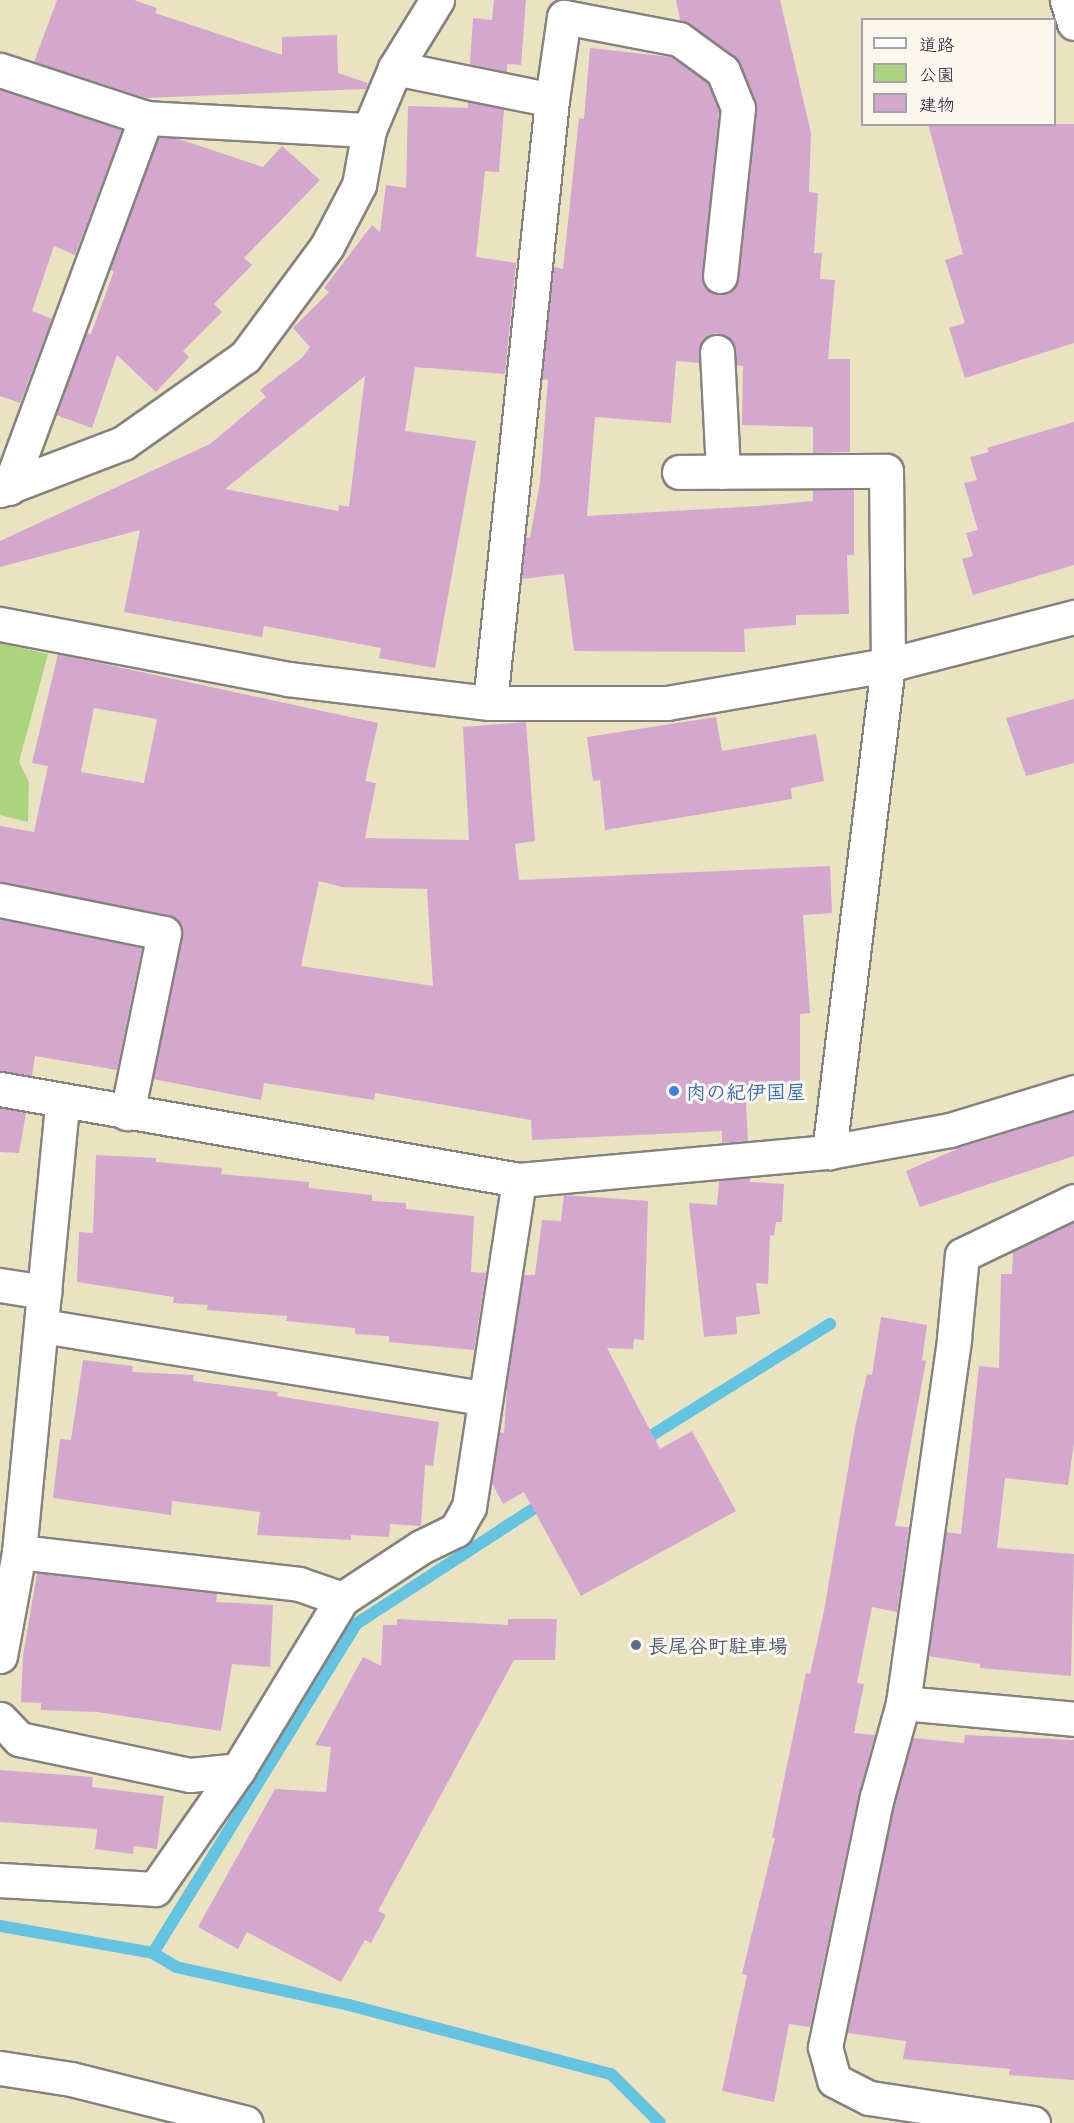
<!DOCTYPE html>
<meta charset="utf-8">
<style>
body{margin:0}
#map{position:relative;width:1074px;height:2123px;overflow:hidden;background:#eae3c1;font-family:Mali,"Klee One",sans-serif}
div>[style]{position:absolute}
.green>*{inset:0;background:#aad480}
.stream>*{height:12px;margin:-6px;padding:0 6px;transform-origin:6px;border-radius:6px;background:#63c3e1}
.building>*{inset:0;background:#d3a7ce}
.roads{filter:drop-shadow(2px 0 #86827e) drop-shadow(-2px 0 #86827e) drop-shadow(0 2px #86827e) drop-shadow(0 -2px #86827e)}
.street>*{height:33px;margin:-16.5px;padding:0 16.5px;transform-origin:16.5px;border-radius:16.5px;background:#fff}
.secondary>*{height:33px;margin:-16.5px;padding:0 16.5px;transform-origin:16.5px;border-radius:16.5px;background:#fff}
.dots>*{width:16px;height:16px;translate:-50% -50%;box-sizing:border-box;border:3px solid #fbf7ec;border-radius:50%}
span{translate:-50% -50%;white-space:nowrap;text-align:center;line-height:1.15;-webkit-text-stroke:6px #fbf7ec;paint-order:stroke}
.shop-label{font-size:20px;color:#366cbe;font-weight:700}
.left{translate:0 -50%;text-align:left}
.service-label{font-size:20px;color:#4e5e75;font-weight:700}
.legend{position:absolute;left:861px;top:18px;width:195px;height:108px;box-sizing:border-box;background:#fbf7ec;border:2px solid #a4a2a5;margin:0;padding:8px 10px;list-style:none;font-size:18px;color:#22223b}
.legend li{display:flex;align-items:center;gap:12px;height:30px}
.legend b{width:30px;border:2px solid #a4a2a5}
</style>
<div id="map">
<div class="green">
<i style="clip-path:polygon(0 643px,48px 654px,19px 762px,29px 782px,28px 822px,0 815px)"></i>
</div>
<div class="stream">
<i style="left:641px;top:1442px;width:223px;rotate:-32deg"></i>
<i style="left:0;top:1926px;width:155px;rotate:10deg"></i>
<i style="left:153px;top:1953px;width:27px;rotate:31deg"></i>
<i style="left:176px;top:1967px;width:177px;rotate:12.4deg"></i>
<i style="left:349px;top:2005px;width:271px;rotate:14.8deg"></i>
<i style="left:611px;top:2074px;width:69px;rotate:45deg"></i>
<i style="left:153px;top:1953px;width:387px;rotate:-58.3deg"></i>
<i style="left:356px;top:1624px;width:228px;rotate:-33deg"></i>
</div>
<div class="building">
<i style="clip-path:polygon(57px 0,134px 0,157px 8px,155px 13px,282px 55px,282px 37px,337px 35px,338px 73px,368px 83px,366px 89px,146px 98px,34px 62px)"></i>
<i style="clip-path:polygon(494px 0,526px 0,521px 65px,507px 64px,507px 72px,470px 64px,473px 18px,492px 20px)"></i>
<i style="clip-path:polygon(676px 0,780px 0,811px 133px,809px 192px,818px 193px,814px 253px,822px 253px,820px 279px,835px 280px,828px 359px,850px 359px,850px 452px,813px 453px,813px 427px,742px 425px,743px 366px,736px 365px,732px 341px,715px 333px,701px 343px,699px 363px,676px 361px,671px 423px,595px 417px,587px 516px,758px 506px,813px 501px,813px 490px,854px 490px,854px 555px,847px 555px,849px 614px,796px 615px,796px 625px,744px 629px,745px 652px,574px 651px,564px 574px,522px 579px,526px 537px,530px 538px,540px 482px,548px 380px,542px 379px,554px 267px,563px 269px,579px 118px,584px 119px,590px 48px,671px 57px,708px 83px,719px 111px,703px 283px,719px 295px,735px 287px,739px 278px,756px 101px,734px 56px,680px 20px)"></i>
<i style="clip-path:polygon(0 90px,122px 130px,75px 255px,54px 246px,32px 311px,52px 319px,20px 403px,0 396px)"></i>
<i style="clip-path:polygon(evenodd,468px 102px,504px 109px,499px 172px,485px 171px,476px 257px,516px 263px,505px 374px,415px 367px,405px 431px,476px 441px,435px 668px,379px 658px,381px 648px,264px 626px,262px 637px,124px 612px,140px 530px,0 567px,0 541px,210px 444px,266px 397px,260px 390px,302px 358px,310px 347px,293px 328px,329px 292px,324px 288px,372px 225px,380px 232px,386px 185px,406px 188px,408px 106px,468px 108px,468px 102px,365px 376px,349px 507px,339px 505px,338px 511px,225px 489px,365px 376px)"></i>
<i style="clip-path:polygon(928px 124px,1074px 124px,1074px 343px,965px 378px,949px 328px,965px 323px,945px 260px,963px 254px)"></i>
<i style="clip-path:polygon(159px 137px,179px 139px,263px 167px,282px 146px,320px 180px,244px 258px,252px 265px,214px 304px,222px 312px,183px 351px,189px 357px,156px 392px,117px 355px,92px 428px,56px 415px,87px 333px,91px 334px,114px 271px,110px 270px)"></i>
<i style="clip-path:polygon(1074px 422px,1074px 565px,973px 595px,962px 559px,973px 556px,966px 533px,978px 530px,964px 483px,977px 480px,970px 457px,989px 452px,987px 448px)"></i>
<i style="clip-path:polygon(evenodd,58px 654px,378px 723px,365px 781px,376px 783px,365px 838px,469px 840px,463px 727px,526px 722px,535px 841px,515px 844px,519px 880px,830px 866px,832px 913px,803px 915px,810px 1013px,800px 1014px,800px 1084px,745px 1085px,748px 1141px,722px 1143px,722px 1131px,532px 1140px,531px 1120px,375px 1093px,374px 1100px,264px 1083px,261px 1100px,153px 1079px,182px 937px,177px 919px,0 882px,0 826px,34px 832px,48px 766px,32px 763px,58px 654px,94px 708px,157px 719px,144px 783px,81px 772px,94px 708px,58px 654px,319px 881px,342px 887px,427px 889px,433px 986px,301px 966px,319px 881px)"></i>
<i style="clip-path:polygon(1074px 699px,1074px 763px,1026px 776px,1006px 718px)"></i>
<i style="clip-path:polygon(716px 717px,722px 751px,816px 734px,824px 781px,791px 788px,792px 799px,605px 830px,600px 780px,593px 781px,587px 737px)"></i>
<i style="clip-path:polygon(0 919px,142px 948px,117px 1070px,35px 1056px,32px 1076px,0 1071px)"></i>
<i style="clip-path:polygon(0 1108px,26px 1113px,19px 1153px,0 1152px)"></i>
<i style="clip-path:polygon(1074px 1112px,1074px 1156px,920px 1207px,906px 1171px,962px 1147px)"></i>
<i style="clip-path:polygon(96px 1155px,156px 1158px,156px 1162px,222px 1168px,221px 1174px,309px 1182px,309px 1188px,372px 1195px,372px 1201px,406px 1203px,406px 1209px,474px 1216px,471px 1272px,486px 1273px,474px 1350px,389px 1342px,389px 1336px,355px 1334px,355px 1328px,286px 1321px,287px 1316px,207px 1310px,208px 1305px,173px 1303px,174px 1297px,77px 1282px,79px 1232px,93px 1233px)"></i>
<i style="clip-path:polygon(750px 1178px,750px 1182px,784px 1184px,782px 1222px,776px 1222px,774px 1236px,770px 1235px,768px 1284px,756px 1283px,760px 1314px,736px 1317px,737px 1334px,704px 1337px,689px 1203px,717px 1205px,719px 1181px)"></i>
<i style="clip-path:polygon(564px 1195px,648px 1201px,644px 1340px,634px 1339px,633px 1349px,607px 1348px,660px 1449px,692px 1431px,736px 1511px,581px 1596px,524px 1492px,503px 1504px,492px 1483px,499px 1432px,504px 1433px,508px 1373px,523px 1275px,535px 1275px,542px 1220px,561px 1221px)"></i>
<i style="clip-path:polygon(1074px 1222px,1074px 1442px,1068px 1485px,1005px 1478px,997px 1548px,1074px 1554px,1071px 1676px,980px 1668px,980px 1664px,928px 1656px,946px 1532px,961px 1534px,979px 1366px,999px 1368px,1001px 1274px,1012px 1274px,1013px 1251px)"></i>
<i style="clip-path:polygon(881px 1317px,927px 1325px,922px 1360px,926px 1361px,895px 1526px,909px 1527px,897px 1612px,872px 1607px,857px 1683px,864px 1684px,854px 1733px,875px 1735px,859px 1793px,810px 2027px,789px 2024px,774px 2102px,722px 2091px,747px 1975px,742px 1974px,775px 1838px,772px 1838px,806px 1673px,810px 1674px,824px 1611px,855px 1428px,867px 1374px,872px 1375px)"></i>
<i style="clip-path:polygon(83px 1360px,133px 1366px,132px 1372px,194px 1375px,193px 1381px,278px 1392px,277px 1396px,439px 1422px,433px 1466px,425px 1465px,421px 1526px,390px 1524px,389px 1537px,351px 1535px,351px 1540px,257px 1535px,260px 1512px,172px 1501px,171px 1515px,53px 1498px,60px 1439px,71px 1440px)"></i>
<i style="clip-path:polygon(37px 1573px,217px 1593px,216px 1602px,273px 1605px,270px 1667px,232px 1664px,221px 1731px,97px 1712px,41px 1710px,41px 1703px,21px 1702px,23px 1656px)"></i>
<i style="clip-path:polygon(397px 1619px,508px 1625px,508px 1619px,557px 1619px,555px 1660px,514px 1660px,378px 1911px,386px 1915px,371px 1943px,365px 1940px,341px 1982px,247px 1932px,238px 1949px,198px 1927px,275px 1789px,326px 1792px,331px 1747px,315px 1745px,363px 1657px,381px 1666px,383px 1625px,397px 1625px)"></i>
<i style="clip-path:polygon(965px 1735px,1074px 1740px,1074px 2080px,1009px 2075px,1010px 2069px,903px 2059px,906px 2041px,847px 2033px,895px 1801px,913px 1738px,964px 1743px)"></i>
<i style="clip-path:polygon(0 1770px,93px 1777px,92px 1787px,164px 1796px,157px 1849px,134px 1846px,133px 1854px,95px 1849px,97px 1829px,0 1822px)"></i>
</div>
<div class="roads">
<div class="street">
<i style="left:1067px;top:0;width:24px;rotate:73deg"></i>
<i style="left:395px;top:68px;width:160px;rotate:11.5deg"></i>
<i style="left:552px;top:100px;width:606px;rotate:95.87deg"></i>
<i style="left:0;top:70px;width:154px;rotate:18.2deg"></i>
<i style="left:146px;top:118px;width:223px;rotate:3.1deg"></i>
<i style="left:552px;top:100px;width:84px;rotate:-81.8deg"></i>
<i style="left:564px;top:17px;width:117px;rotate:10.8deg"></i>
<i style="left:679px;top:39px;width:54px;rotate:36deg"></i>
<i style="left:723px;top:71px;width:40px;rotate:68deg"></i>
<i style="left:738px;top:108px;width:169px;rotate:96.1deg"></i>
<i style="left:717px;top:352px;width:120px;rotate:87.1deg"></i>
<i style="left:679px;top:472px;width:207px;rotate:-0.3deg"></i>
<i style="left:886px;top:471px;width:194px;rotate:89.4deg"></i>
<i style="left:888px;top:665px;width:491px;rotate:96.9deg"></i>
<i style="left:9px;top:488px;width:395px;rotate:-69.7deg"></i>
<i style="left:0;top:490px;width:132px;rotate:-20.9deg"></i>
<i style="left:123px;top:443px;width:149px;rotate:-35.2deg"></i>
<i style="left:245px;top:357px;width:138px;rotate:-53.5deg"></i>
<i style="left:327px;top:246px;width:69px;rotate:-62.3deg"></i>
<i style="left:359px;top:185px;width:56px;rotate:-79.7deg"></i>
<i style="left:369px;top:130px;width:67px;rotate:-67.2deg"></i>
<i style="left:395px;top:68px;width:80px;rotate:-58.3deg"></i>
<i style="left:0;top:624px;width:293px;rotate:10.8deg"></i>
<i style="left:288px;top:679px;width:203px;rotate:6.8deg"></i>
<i style="left:490px;top:703px;width:177px"></i>
<i style="left:667px;top:703px;width:224px;rotate:-9.8deg"></i>
<i style="left:888px;top:665px;width:192px;rotate:-14.5deg"></i>
<i style="left:0;top:900px;width:167px;rotate:11.4deg"></i>
<i style="left:164px;top:933px;width:184px;rotate:101.6deg"></i>
<i style="left:0;top:1089px;width:527px;rotate:9.94deg"></i>
<i style="left:519px;top:1180px;width:311px;rotate:-5.2deg"></i>
<i style="left:829px;top:1152px;width:123px;rotate:-10.3deg"></i>
<i style="left:950px;top:1130px;width:130px;rotate:-17deg"></i>
<i style="left:0;top:1285px;width:45px;rotate:9deg"></i>
<i style="left:42px;top:1326px;width:448px;rotate:9.3deg"></i>
<i style="left:19px;top:1552px;width:282px;rotate:6.5deg"></i>
<i style="left:299px;top:1584px;width:46px;rotate:19.2deg"></i>
<i style="left:0;top:1656px;width:106px;rotate:-79.6deg"></i>
<i style="left:19px;top:1552px;width:452px;rotate:-84.5deg"></i>
<i style="left:903px;top:1703px;width:172px;rotate:5.3deg"></i>
<i style="left:0;top:1719px;width:28px;rotate:46deg"></i>
<i style="left:19px;top:1739px;width:175px;rotate:11.9deg"></i>
<i style="left:190px;top:1775px;width:48px;rotate:-5.9deg"></i>
<i style="left:0;top:1880px;width:155px;rotate:3.3deg"></i>
<i style="left:155px;top:1889px;width:145px;rotate:-55.1deg"></i>
<i style="left:238px;top:1770px;width:200px;rotate:-58.7deg"></i>
<i style="left:342px;top:1599px;width:95px;rotate:-33.4deg"></i>
<i style="left:421px;top:1547px;width:39px;rotate:-26deg"></i>
<i style="left:456px;top:1530px;width:26px;rotate:-61deg"></i>
<i style="left:469px;top:1507px;width:331px;rotate:-81.3deg"></i>
<i style="left:1033px;top:2123px;width:166px;rotate:-171.3deg"></i>
<i style="left:869px;top:2098px;width:39px;rotate:-153deg"></i>
<i style="left:834px;top:2080px;width:34px;rotate:-105deg"></i>
<i style="left:825px;top:2047px;width:255px;rotate:-78.3deg"></i>
<i style="left:877px;top:1797px;width:98px;rotate:-74.5deg"></i>
<i style="left:903px;top:1703px;width:369px;rotate:-82deg"></i>
<i style="left:954px;top:1338px;width:83px;rotate:-84.5deg"></i>
<i style="left:962px;top:1255px;width:124px;rotate:-25.7deg"></i>
</div>
<div class="secondary">
<i style="left:0;top:2068px;width:72px;rotate:8.8deg"></i>
<i style="left:71px;top:2079px;width:180px;rotate:14.1deg"></i>
</div>
</div>
<div class="dots">
<i style="left:674px;top:1091px;background:#3f7fe0"></i>
<i style="left:636px;top:1645px;background:#5c6f8a"></i>
</div>
<div class="shop-label">
<span class="left" style="left:686px;top:1091px">肉の紀伊国屋</span>
</div>
<div class="service-label">
<span class="left" style="left:648px;top:1645px">長尾谷町駐車場</span>
</div>
<ul class="legend">
<li><b style="height:8px;background:#fff"></b>道路</li>
<li><b style="height:16px;background:#aad480"></b>公園</li>
<li><b style="height:16px;background:#d3a7ce"></b>建物</li>
</ul>
</div>
